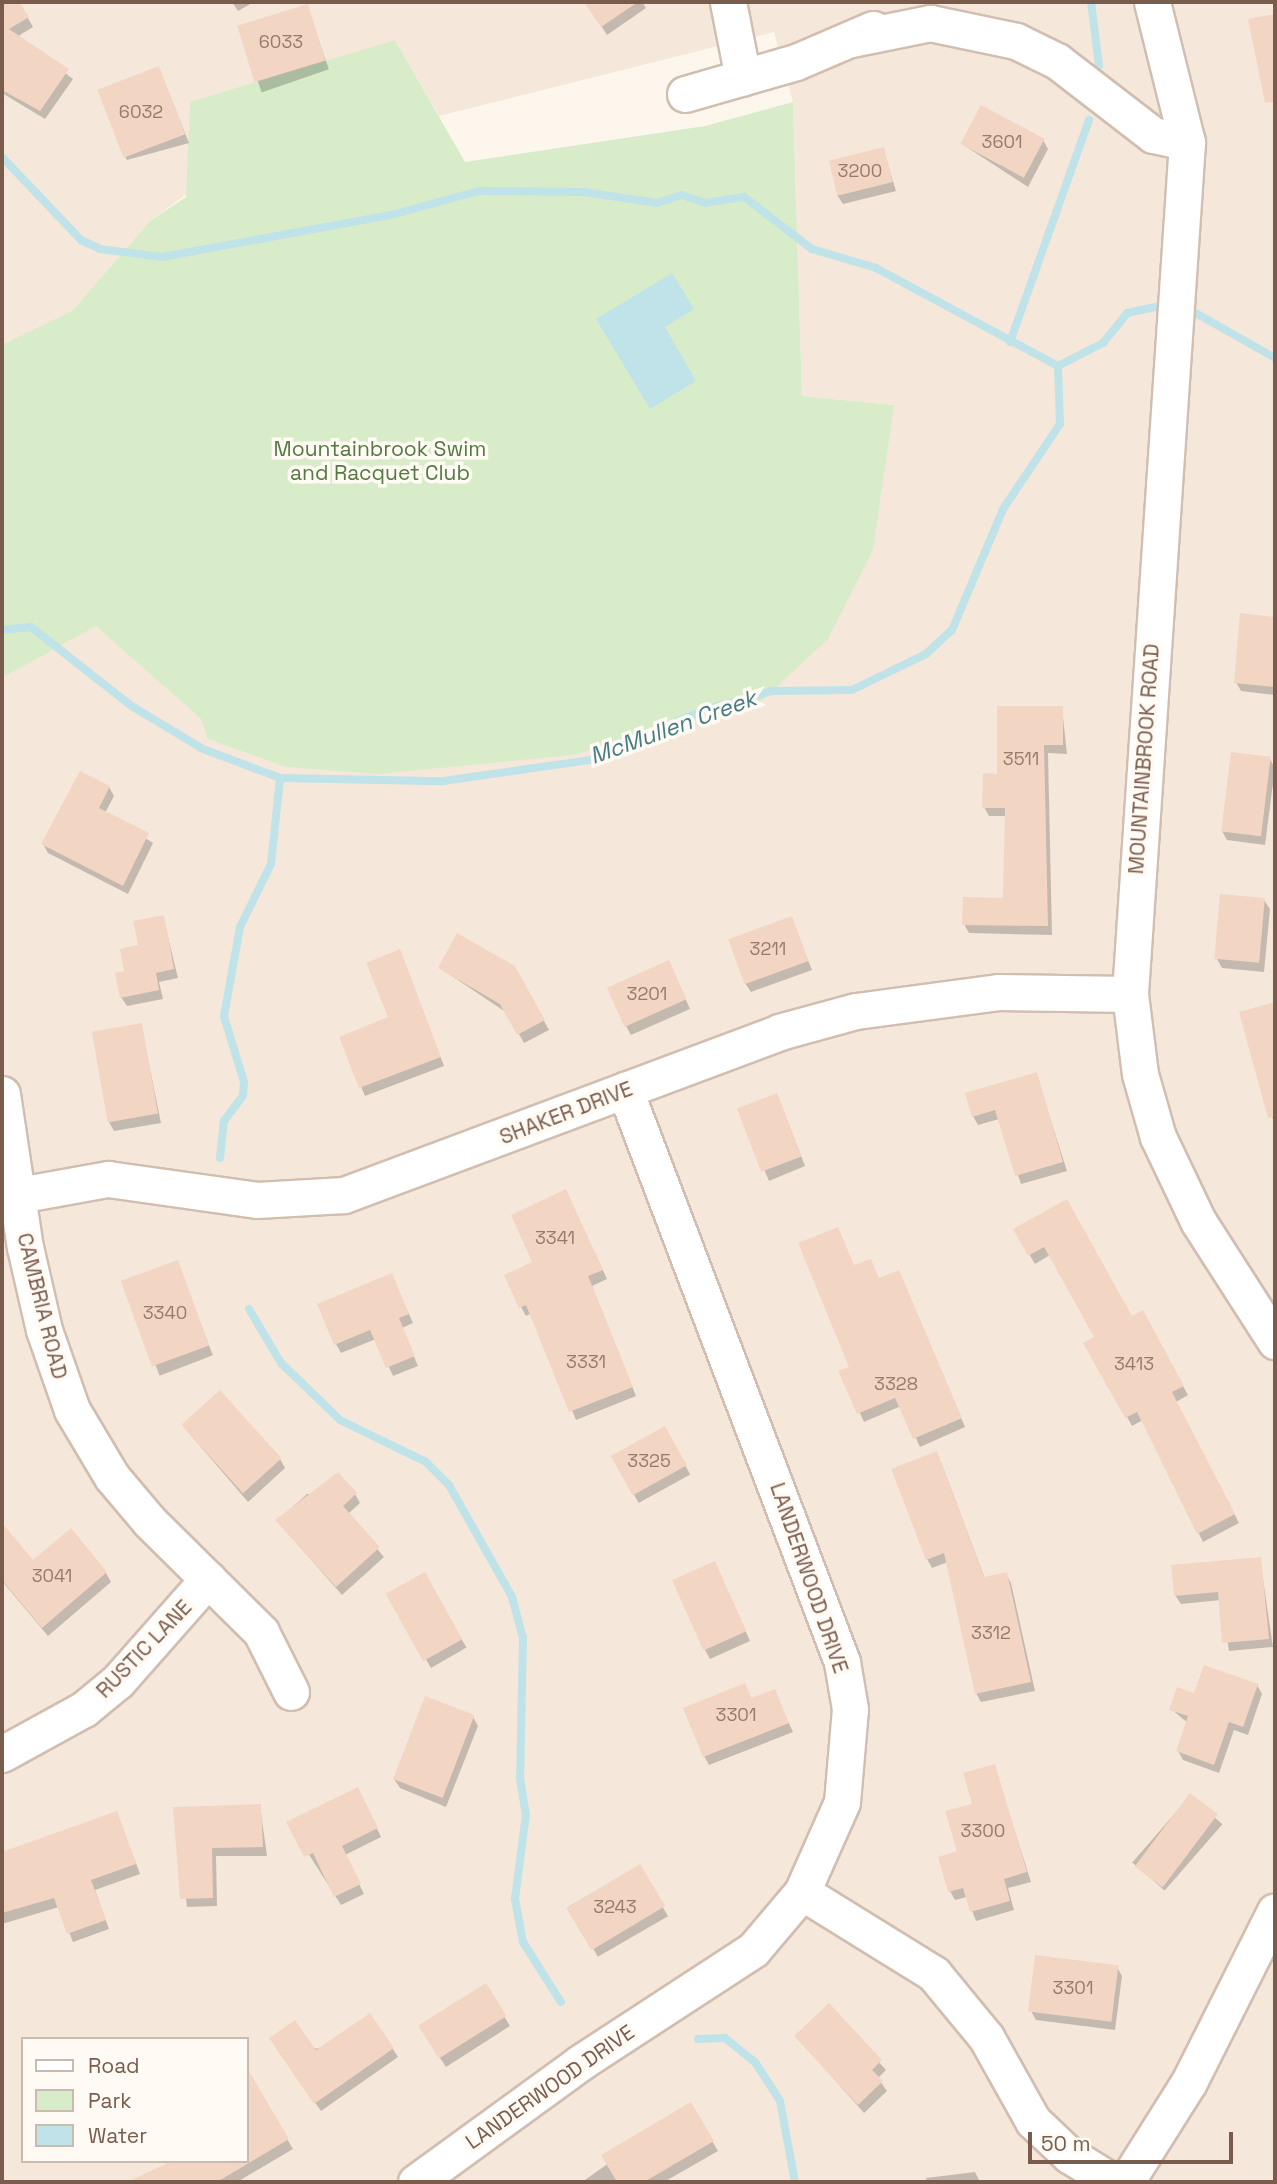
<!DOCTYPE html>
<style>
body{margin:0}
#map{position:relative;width:1277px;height:2184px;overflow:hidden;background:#fdf6ec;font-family:"Space Grotesk",sans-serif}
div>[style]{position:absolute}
.residential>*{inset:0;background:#f5e8da}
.green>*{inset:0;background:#d8ecc9}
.water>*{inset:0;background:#bfe3e8}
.shadow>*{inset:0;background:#0003;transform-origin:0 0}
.stream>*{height:8px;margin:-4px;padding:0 4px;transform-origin:4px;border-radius:4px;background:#bfe3e8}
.building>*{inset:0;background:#f3d5c3;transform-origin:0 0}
.roads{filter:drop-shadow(2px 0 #d1beb0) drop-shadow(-2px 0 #d1beb0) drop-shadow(0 2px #d1beb0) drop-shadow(0 -2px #d1beb0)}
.minor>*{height:35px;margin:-17.5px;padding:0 17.5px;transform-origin:17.5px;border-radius:17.5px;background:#fff}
span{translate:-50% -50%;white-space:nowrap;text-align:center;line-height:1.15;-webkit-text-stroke:7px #fffaf3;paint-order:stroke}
.number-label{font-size:18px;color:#987a6a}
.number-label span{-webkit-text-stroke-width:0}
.park-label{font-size:21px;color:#537a41}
.street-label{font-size:21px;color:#7a5c4d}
.water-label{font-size:23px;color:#437c86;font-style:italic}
.frame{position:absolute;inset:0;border:4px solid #7a5c4d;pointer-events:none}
.legend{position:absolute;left:21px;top:2037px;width:228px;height:126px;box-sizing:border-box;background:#fffaf3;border:2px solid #cabbb1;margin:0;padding:9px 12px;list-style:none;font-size:21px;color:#7a5c4d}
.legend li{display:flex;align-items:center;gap:14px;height:35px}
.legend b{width:35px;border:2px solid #cabbb1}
.scale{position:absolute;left:1028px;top:2132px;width:205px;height:32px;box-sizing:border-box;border:4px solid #7a5c4d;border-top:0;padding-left:9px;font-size:21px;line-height:24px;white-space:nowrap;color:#7a5c4d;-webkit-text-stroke:5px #fffaf3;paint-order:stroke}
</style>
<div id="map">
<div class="residential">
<i style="clip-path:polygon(evenodd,2px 2px,1275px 2px,1275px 2182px,2px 2182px,2px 678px,96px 625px,201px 719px,894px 405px,802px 396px,793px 102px,774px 32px,439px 116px,395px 40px,150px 221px,73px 310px,2px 345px,2px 2px,23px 2039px,247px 2039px,247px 2161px,23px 2161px,23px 2039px)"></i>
</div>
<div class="green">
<i style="clip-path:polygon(395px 40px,465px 162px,705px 126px,793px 102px,802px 396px,894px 405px,873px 550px,828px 639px,759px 703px,573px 755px,379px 774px,286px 767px,208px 739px,201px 719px,96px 626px,2px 678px,2px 345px,73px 310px,150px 221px,186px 197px,190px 102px)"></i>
</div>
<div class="water">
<i style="clip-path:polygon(672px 273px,694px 309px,665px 327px,696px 381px,650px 409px,596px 319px)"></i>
</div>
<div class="shadow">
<i style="clip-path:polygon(2px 2px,19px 2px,33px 27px,2px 46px)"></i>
<i style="clip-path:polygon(232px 2px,254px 2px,238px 11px)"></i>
<i style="clip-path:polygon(586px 2px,642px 2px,646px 8px,607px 35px)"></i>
<i style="left:307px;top:6px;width:67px;height:71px;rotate:71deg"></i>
<i style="clip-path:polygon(26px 43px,73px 79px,45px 119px,2px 93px,2px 79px)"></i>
<i style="clip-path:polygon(159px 68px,189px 143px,127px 160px,122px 151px)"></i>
<i style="clip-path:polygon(1043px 140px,1048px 149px,1028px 187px,962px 144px)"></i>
<i style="clip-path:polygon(883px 149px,896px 191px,843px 204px,837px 195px)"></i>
<i style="clip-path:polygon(1242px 615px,1275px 618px,1275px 695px,1241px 691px,1236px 682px)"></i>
<i style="clip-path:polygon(1062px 708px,1067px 754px,1048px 753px,1052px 935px,969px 933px,964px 924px,1005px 899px,1006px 816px,989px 816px,984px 807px,999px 775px)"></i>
<i style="clip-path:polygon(1270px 759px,1275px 768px,1265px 845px,1227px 840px,1222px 831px)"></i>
<i style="clip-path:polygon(109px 787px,114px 796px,105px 813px,153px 843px,128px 894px,48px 853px,43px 844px)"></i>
<i style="clip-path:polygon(1264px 900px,1270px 909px,1264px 972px,1222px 968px,1217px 959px)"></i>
<i style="clip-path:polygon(163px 917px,178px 978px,159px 982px,163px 999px,127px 1006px,121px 997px,126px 973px)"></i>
<i style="clip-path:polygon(791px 918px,812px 970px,751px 992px,745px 983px)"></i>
<i style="clip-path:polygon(404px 961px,444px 1066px,365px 1096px,341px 1038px,390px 1018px)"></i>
<i style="clip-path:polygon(514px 967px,549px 1030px,524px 1043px,507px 1013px,440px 968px)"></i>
<i style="clip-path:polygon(673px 971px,690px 1009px,631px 1035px,626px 1026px)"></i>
<i style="clip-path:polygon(1275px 1004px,1275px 1123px,1274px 1123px,1242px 1013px)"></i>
<i style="clip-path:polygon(141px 1025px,161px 1123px,114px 1131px,109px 1122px)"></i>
<i style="clip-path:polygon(1036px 1074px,1067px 1171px,1021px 1184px,999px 1119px,978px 1125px,973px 1116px)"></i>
<i style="clip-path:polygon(781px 1104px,805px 1166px,769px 1181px,739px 1110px)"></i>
<i style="clip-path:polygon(570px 1200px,607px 1279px,592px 1286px,636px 1396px,576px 1420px,532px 1313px,526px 1316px,521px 1307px,535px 1263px)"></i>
<i style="clip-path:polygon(1066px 1201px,1132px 1318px,1142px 1312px,1188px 1395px,1176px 1402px,1239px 1523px,1203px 1542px,1143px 1420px,1132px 1426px,1086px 1343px,1096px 1337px,1050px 1255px,1035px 1264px,1015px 1230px)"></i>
<i style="left:177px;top:1262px;width:100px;height:57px;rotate:69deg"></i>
<i style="clip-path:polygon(854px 1267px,879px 1280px,903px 1281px,965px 1427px,920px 1447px,901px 1406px,864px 1422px,841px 1372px,851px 1368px)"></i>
<i style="clip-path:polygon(392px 1276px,413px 1323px,402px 1328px,418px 1366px,393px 1376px,376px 1339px,341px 1353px,336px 1344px)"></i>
<i style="clip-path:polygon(183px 1426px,280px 1459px,285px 1468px,248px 1502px)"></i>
<i style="left:665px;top:1429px;width:52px;height:59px;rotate:61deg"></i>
<i style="clip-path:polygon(941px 1462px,985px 1579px,1006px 1574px,1011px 1583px,1035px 1691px,981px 1702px,976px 1693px,948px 1562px,932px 1568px,927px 1559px)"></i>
<i style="clip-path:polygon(307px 1494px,355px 1494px,360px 1503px,348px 1514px,384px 1557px,342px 1595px,277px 1521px)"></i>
<i style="clip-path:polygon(9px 1535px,33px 1562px,106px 1573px,111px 1582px,48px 1636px,2px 1581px,2px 1541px)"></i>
<i style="clip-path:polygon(1260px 1559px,1273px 1647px,1229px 1651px,1221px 1600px,1181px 1604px,1175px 1595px)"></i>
<i style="clip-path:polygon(719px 1572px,750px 1641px,710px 1659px,705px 1650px)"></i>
<i style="left:424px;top:1574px;width:85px;height:41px;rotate:60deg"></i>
<i style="clip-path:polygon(745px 1685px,752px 1700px,774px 1691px,793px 1732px,709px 1765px,704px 1756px)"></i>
<i style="clip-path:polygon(1257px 1685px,1262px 1694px,1248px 1735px,1234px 1730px,1219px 1773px,1183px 1760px,1178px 1751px,1188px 1723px,1171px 1709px,1195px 1696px)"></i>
<i style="clip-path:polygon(473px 1717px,478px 1726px,446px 1807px,400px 1788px,394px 1779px)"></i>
<i style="clip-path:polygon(994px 1766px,1031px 1882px,1008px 1888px,1014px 1910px,976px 1921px,967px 1897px,955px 1900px,950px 1891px,974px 1805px)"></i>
<i style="left:1190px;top:1796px;width:43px;height:88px;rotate:41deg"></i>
<i style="clip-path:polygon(362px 1798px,381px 1837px,345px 1855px,364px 1894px,341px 1905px,289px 1823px)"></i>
<i style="clip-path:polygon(260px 1806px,267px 1856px,216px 1856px,217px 1906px,187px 1907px,175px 1809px)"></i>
<i style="clip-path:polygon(117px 1813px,140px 1874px,95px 1890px,109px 1929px,73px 1942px,59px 1907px,2px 1924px,2px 1854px)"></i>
<i style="left:639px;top:1866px;width:58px;height:81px;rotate:60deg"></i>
<i style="clip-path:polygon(1117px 1967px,1122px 1976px,1115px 2030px,1036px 2020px,1031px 2011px)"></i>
<i style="clip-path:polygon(485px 1985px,510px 2026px,446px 2067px,425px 2035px)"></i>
<i style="clip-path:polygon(829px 2006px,886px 2070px,878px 2078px,887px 2091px,864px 2113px,796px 2036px)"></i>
<i style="clip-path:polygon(276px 2048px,393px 2049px,398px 2057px,321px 2111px)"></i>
<i style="clip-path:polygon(247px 2071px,293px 2149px,237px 2182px,129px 2182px,173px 2161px,247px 2161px)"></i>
<i style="clip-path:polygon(691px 2105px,718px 2151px,664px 2182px,582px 2182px)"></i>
<i style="clip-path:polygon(975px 2172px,980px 2182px,927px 2182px,926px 2178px)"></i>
</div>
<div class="stream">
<i style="left:1091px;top:2px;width:64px;rotate:82.8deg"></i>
<i style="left:2px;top:157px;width:115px;rotate:46.4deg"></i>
<i style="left:81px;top:240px;width:21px;rotate:25deg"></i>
<i style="left:100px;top:249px;width:63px;rotate:7.4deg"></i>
<i style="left:162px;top:257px;width:233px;rotate:-10.4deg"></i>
<i style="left:391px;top:215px;width:91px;rotate:-15.3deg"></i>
<i style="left:479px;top:191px;width:105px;rotate:0.5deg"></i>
<i style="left:584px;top:192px;width:74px;rotate:8.6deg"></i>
<i style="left:657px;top:203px;width:26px;rotate:-18deg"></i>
<i style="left:682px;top:195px;width:24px;rotate:19deg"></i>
<i style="left:705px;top:203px;width:39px;rotate:-9deg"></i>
<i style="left:744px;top:197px;width:86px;rotate:37.4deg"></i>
<i style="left:812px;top:249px;width:67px;rotate:16.5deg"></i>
<i style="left:876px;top:268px;width:207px;rotate:28.3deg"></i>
<i style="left:1185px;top:307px;width:103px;rotate:29.5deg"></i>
<i style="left:1010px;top:342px;width:236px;rotate:-70.4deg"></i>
<i style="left:1058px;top:366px;width:51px;rotate:-27.1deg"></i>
<i style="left:1103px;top:343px;width:38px;rotate:-51deg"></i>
<i style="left:1127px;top:313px;width:43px;rotate:-12.1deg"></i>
<i style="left:2px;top:630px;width:29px;rotate:-6deg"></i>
<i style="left:31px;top:627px;width:126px;rotate:38.2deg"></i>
<i style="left:130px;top:705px;width:85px;rotate:31.1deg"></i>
<i style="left:203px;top:749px;width:82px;rotate:20.6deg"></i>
<i style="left:280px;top:778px;width:163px;rotate:1.1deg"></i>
<i style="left:443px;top:781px;width:148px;rotate:-8.1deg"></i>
<i style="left:590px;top:760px;width:124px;rotate:-23.7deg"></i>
<i style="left:704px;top:710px;width:71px;rotate:-15.6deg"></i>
<i style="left:772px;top:691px;width:80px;rotate:-0.7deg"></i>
<i style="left:852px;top:690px;width:82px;rotate:-25.9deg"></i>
<i style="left:926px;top:654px;width:35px;rotate:-43deg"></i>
<i style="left:952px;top:630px;width:131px;rotate:-67.1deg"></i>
<i style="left:1003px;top:509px;width:102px;rotate:-56.2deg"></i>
<i style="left:1060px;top:424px;width:58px;rotate:-92deg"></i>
<i style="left:220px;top:1158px;width:37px;rotate:-84deg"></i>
<i style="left:224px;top:1121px;width:31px;rotate:-53deg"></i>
<i style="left:243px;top:1096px;width:14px;rotate:-86deg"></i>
<i style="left:244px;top:1082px;width:69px;rotate:-106.9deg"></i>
<i style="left:224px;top:1016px;width:90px;rotate:-79.8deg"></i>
<i style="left:240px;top:927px;width:70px;rotate:-63.8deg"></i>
<i style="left:271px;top:864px;width:86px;rotate:-84deg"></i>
<i style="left:249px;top:1309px;width:63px;rotate:59.3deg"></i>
<i style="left:281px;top:1363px;width:82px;rotate:44deg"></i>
<i style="left:340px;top:1420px;width:96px;rotate:26deg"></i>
<i style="left:426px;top:1462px;width:33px;rotate:45deg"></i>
<i style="left:449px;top:1485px;width:129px;rotate:60.6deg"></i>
<i style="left:512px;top:1597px;width:42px;rotate:75deg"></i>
<i style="left:523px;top:1638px;width:140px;rotate:91.2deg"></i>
<i style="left:520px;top:1778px;width:36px;rotate:81deg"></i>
<i style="left:526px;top:1814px;width:86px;rotate:97.4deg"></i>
<i style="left:515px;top:1899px;width:44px;rotate:79.5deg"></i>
<i style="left:523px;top:1942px;width:71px;rotate:57.7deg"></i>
<i style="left:698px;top:2039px;width:27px;rotate:-2deg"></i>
<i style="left:725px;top:2038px;width:38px;rotate:39deg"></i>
<i style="left:755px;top:2062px;width:46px;rotate:57.3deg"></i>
<i style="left:780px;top:2101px;width:82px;rotate:79.5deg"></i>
</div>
<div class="building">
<i style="clip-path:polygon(2px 2px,19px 2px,29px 17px,9px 29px,69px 69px,40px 111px,2px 90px)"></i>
<i style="clip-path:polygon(584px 2px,638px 2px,601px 27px)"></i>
<i style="left:308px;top:4px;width:59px;height:74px;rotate:73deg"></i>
<i style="clip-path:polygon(1275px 14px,1275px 102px,1265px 103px,1248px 19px)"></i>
<i style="left:159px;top:66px;width:73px;height:66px;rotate:69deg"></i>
<i style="left:981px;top:105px;width:72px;height:44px;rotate:28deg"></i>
<i style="left:884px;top:147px;width:36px;height:57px;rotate:76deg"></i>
<i style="clip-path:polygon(1240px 613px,1275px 617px,1275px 687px,1234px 683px)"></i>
<i style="clip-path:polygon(997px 706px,1063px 706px,1063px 745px,1044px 745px,1048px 926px,962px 925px,963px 897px,1003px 898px,1005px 808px,982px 808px,983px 773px,997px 774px)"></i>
<i style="left:1231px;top:752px;width:40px;height:80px;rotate:7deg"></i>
<i style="clip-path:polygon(80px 771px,110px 786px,99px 808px,149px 833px,123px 886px,41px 844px)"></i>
<i style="left:1220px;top:894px;width:45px;height:65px;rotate:5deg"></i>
<i style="clip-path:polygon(164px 915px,174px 969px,156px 973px,159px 990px,120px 998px,115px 973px,124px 971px,120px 949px,138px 945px,133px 921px)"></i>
<i style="left:792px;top:916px;width:48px;height:68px;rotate:70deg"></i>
<i style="clip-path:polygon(457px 933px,515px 966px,545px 1020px,517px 1035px,500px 1004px,438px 968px)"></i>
<i style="clip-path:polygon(400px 949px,441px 1057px,359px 1088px,339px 1037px,388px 1017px,366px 963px)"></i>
<i style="left:669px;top:960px;width:43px;height:68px;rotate:66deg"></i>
<i style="clip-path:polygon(1275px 1002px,1275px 1117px,1268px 1118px,1239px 1012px)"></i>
<i style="left:142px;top:1023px;width:92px;height:51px;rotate:80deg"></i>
<i style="clip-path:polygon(1037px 1072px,1063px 1162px,1015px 1176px,995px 1110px,972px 1117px,965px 1093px)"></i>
<i style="left:777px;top:1093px;width:68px;height:43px;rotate:69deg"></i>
<i style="clip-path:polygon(566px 1189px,603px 1270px,588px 1276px,633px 1387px,569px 1412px,526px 1305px,519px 1308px,504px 1275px,532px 1262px,511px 1215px)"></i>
<i style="clip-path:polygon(1067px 1199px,1132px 1316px,1143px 1310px,1184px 1386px,1172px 1392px,1235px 1514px,1197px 1534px,1137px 1412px,1125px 1418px,1083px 1343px,1094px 1337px,1044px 1247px,1028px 1256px,1013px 1229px)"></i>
<i style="clip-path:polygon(838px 1227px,854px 1265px,871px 1259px,879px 1278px,899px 1270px,962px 1418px,913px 1439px,895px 1398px,857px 1414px,838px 1371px,849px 1367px,798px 1243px)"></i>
<i style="left:178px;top:1260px;width:91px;height:61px;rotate:70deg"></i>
<i style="clip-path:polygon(392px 1273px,409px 1314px,399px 1318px,415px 1356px,386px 1368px,370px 1330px,334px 1345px,317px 1304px)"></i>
<i style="left:220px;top:1390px;width:92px;height:52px;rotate:48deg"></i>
<i style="left:665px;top:1426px;width:45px;height:62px;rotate:61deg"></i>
<i style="clip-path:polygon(937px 1451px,984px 1577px,1007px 1572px,1031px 1682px,975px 1694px,944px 1553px,926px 1560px,891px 1469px)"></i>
<i style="clip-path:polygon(338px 1472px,357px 1493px,343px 1506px,380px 1547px,336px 1587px,275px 1520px)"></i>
<i style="clip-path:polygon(2px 1523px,33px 1560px,71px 1528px,107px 1572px,42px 1628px,2px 1580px)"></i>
<i style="clip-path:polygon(1261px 1557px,1269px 1639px,1222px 1643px,1218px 1592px,1174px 1596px,1171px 1565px)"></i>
<i style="left:715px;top:1561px;width:77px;height:47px;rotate:66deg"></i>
<i style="left:425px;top:1572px;width:77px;height:45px;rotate:61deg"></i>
<i style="clip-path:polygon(1204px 1665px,1258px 1684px,1243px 1727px,1229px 1722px,1214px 1765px,1176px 1751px,1188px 1716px,1169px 1710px,1177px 1687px,1194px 1693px)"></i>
<i style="clip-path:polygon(745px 1683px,751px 1698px,775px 1689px,789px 1723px,703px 1757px,683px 1708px)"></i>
<i style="left:425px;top:1696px;width:53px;height:89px;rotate:21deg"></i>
<i style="clip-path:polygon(995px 1764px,1027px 1872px,1004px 1879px,1010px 1901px,970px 1912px,963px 1888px,948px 1892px,938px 1857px,957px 1851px,945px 1811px,972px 1804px,963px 1773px)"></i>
<i style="clip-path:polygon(358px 1787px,378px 1828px,342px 1846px,361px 1884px,334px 1897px,313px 1853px,304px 1857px,286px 1822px)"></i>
<i style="left:1190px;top:1793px;width:35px;height:92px;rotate:37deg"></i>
<i style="clip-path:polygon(261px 1804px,263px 1847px,212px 1848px,213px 1898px,180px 1899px,173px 1807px)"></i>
<i style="clip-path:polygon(117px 1811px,136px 1864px,91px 1880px,106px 1920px,67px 1934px,54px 1898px,2px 1913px,2px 1852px)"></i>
<i style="left:640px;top:1864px;width:49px;height:86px;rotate:59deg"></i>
<i style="left:1035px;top:1955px;width:84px;height:57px;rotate:7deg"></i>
<i style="left:486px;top:1983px;width:39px;height:80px;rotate:58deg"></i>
<i style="clip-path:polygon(829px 2003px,882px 2060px,872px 2070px,883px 2081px,858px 2105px,794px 2036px)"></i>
<i style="clip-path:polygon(370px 2013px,394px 2048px,314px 2104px,269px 2038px,295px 2020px,316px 2050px)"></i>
<i style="clip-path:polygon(247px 2068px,289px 2139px,217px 2182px,127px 2182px,173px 2161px,247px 2161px)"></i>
<i style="clip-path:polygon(691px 2102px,714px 2141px,644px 2182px,617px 2182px,601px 2155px)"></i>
</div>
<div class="roads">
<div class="minor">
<i style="left:728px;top:2px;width:77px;rotate:78.8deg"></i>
<i style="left:1152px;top:2px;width:144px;rotate:76deg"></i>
<i style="left:1187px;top:142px;width:854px;rotate:93.83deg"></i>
<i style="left:1130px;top:994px;width:81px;rotate:82.9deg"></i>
<i style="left:1140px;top:1074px;width:66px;rotate:74.1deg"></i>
<i style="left:1158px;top:1137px;width:93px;rotate:64.5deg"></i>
<i style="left:1198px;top:1221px;width:143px;rotate:57.3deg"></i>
<i style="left:851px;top:39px;width:81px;rotate:-11.4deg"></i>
<i style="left:930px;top:23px;width:88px;rotate:11.8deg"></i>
<i style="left:1016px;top:41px;width:46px;rotate:26deg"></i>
<i style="left:1057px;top:61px;width:121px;rotate:37.6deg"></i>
<i style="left:1153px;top:135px;width:35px;rotate:12deg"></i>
<i style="left:685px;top:94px;width:116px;rotate:-16.1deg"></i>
<i style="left:796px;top:62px;width:84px;rotate:-23.2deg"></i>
<i style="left:2px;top:1094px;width:155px;rotate:81.5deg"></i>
<i style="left:25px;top:1247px;width:85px;rotate:77.1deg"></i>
<i style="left:44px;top:1330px;width:85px;rotate:70.7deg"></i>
<i style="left:72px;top:1410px;width:78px;rotate:59.2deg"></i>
<i style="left:112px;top:1477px;width:57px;rotate:49.9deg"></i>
<i style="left:149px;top:1521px;width:158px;rotate:44.7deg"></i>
<i style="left:261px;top:1632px;width:67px;rotate:63.4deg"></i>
<i style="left:2px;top:1198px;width:108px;rotate:-10.2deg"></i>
<i style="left:108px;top:1179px;width:150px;rotate:8deg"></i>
<i style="left:257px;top:1200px;width:87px;rotate:-3.3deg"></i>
<i style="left:344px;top:1195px;width:465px;rotate:-20.5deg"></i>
<i style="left:779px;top:1032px;width:80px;rotate:-15.3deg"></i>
<i style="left:856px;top:1011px;width:143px;rotate:-7.6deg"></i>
<i style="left:998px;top:992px;width:132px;rotate:0.9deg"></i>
<i style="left:2px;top:1754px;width:94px;rotate:-28.8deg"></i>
<i style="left:84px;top:1709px;width:44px;rotate:-39.5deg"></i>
<i style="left:118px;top:1681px;width:136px;rotate:-48.6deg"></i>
<i style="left:802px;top:1892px;width:155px;rotate:31.8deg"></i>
<i style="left:934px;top:1974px;width:82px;rotate:50.5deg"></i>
<i style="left:986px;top:2037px;width:96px;rotate:60.8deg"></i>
<i style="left:1033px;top:2121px;width:50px;rotate:43.4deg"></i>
<i style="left:1069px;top:2155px;width:52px;rotate:31.5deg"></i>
<i style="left:416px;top:2182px;width:204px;rotate:-36deg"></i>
<i style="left:581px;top:2062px;width:205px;rotate:-33.1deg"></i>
<i style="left:753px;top:1950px;width:76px;rotate:-49.8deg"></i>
<i style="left:802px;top:1892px;width:98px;rotate:-66deg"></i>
<i style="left:842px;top:1802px;width:93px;rotate:-85.1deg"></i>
<i style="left:850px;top:1709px;width:48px;rotate:-99.7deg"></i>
<i style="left:842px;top:1662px;width:612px;rotate:-110.78deg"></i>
<i style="left:1126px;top:2182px;width:118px;rotate:-57.8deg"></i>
<i style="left:1189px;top:2082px;width:191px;rotate:-63.3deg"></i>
</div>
</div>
<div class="number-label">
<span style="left:281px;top:42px">6033</span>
<span style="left:141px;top:112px">6032</span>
<span style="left:1002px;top:142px">3601</span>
<span style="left:860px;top:171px">3200</span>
<span style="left:1021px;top:759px">3511</span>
<span style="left:768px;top:949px">3211</span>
<span style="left:647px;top:994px">3201</span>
<span style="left:555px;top:1238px">3341</span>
<span style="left:165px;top:1313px">3340</span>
<span style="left:586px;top:1362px">3331</span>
<span style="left:1134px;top:1364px">3413</span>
<span style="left:896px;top:1384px">3328</span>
<span style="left:649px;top:1461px">3325</span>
<span style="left:52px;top:1576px">3041</span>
<span style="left:991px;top:1633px">3312</span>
<span style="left:736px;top:1715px">3301</span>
<span style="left:983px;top:1831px">3300</span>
<span style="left:615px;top:1907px">3243</span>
<span style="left:1073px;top:1988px">3301</span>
</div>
<div class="park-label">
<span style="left:380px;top:461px">Mountainbrook Swim<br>and Racquet Club</span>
</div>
<div class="street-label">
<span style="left:1144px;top:759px;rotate:-86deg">MOUNTAINBROOK ROAD</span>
<span style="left:566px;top:1113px;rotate:-21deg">SHAKER DRIVE</span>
<span style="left:42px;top:1306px;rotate:76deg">CAMBRIA ROAD</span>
<span style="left:809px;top:1578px;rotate:71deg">LANDERWOOD DRIVE</span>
<span style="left:144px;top:1649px;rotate:-46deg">RUSTIC LANE</span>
<span style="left:550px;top:2087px;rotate:-35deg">LANDERWOOD DRIVE</span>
</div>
<div class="water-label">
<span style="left:673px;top:727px;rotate:-20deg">McMullen Creek</span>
</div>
<div class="frame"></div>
<ul class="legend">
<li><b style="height:9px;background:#fff"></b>Road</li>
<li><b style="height:19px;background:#d8ecc9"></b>Park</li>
<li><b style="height:19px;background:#bfe3e8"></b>Water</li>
</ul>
<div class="scale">50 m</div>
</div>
